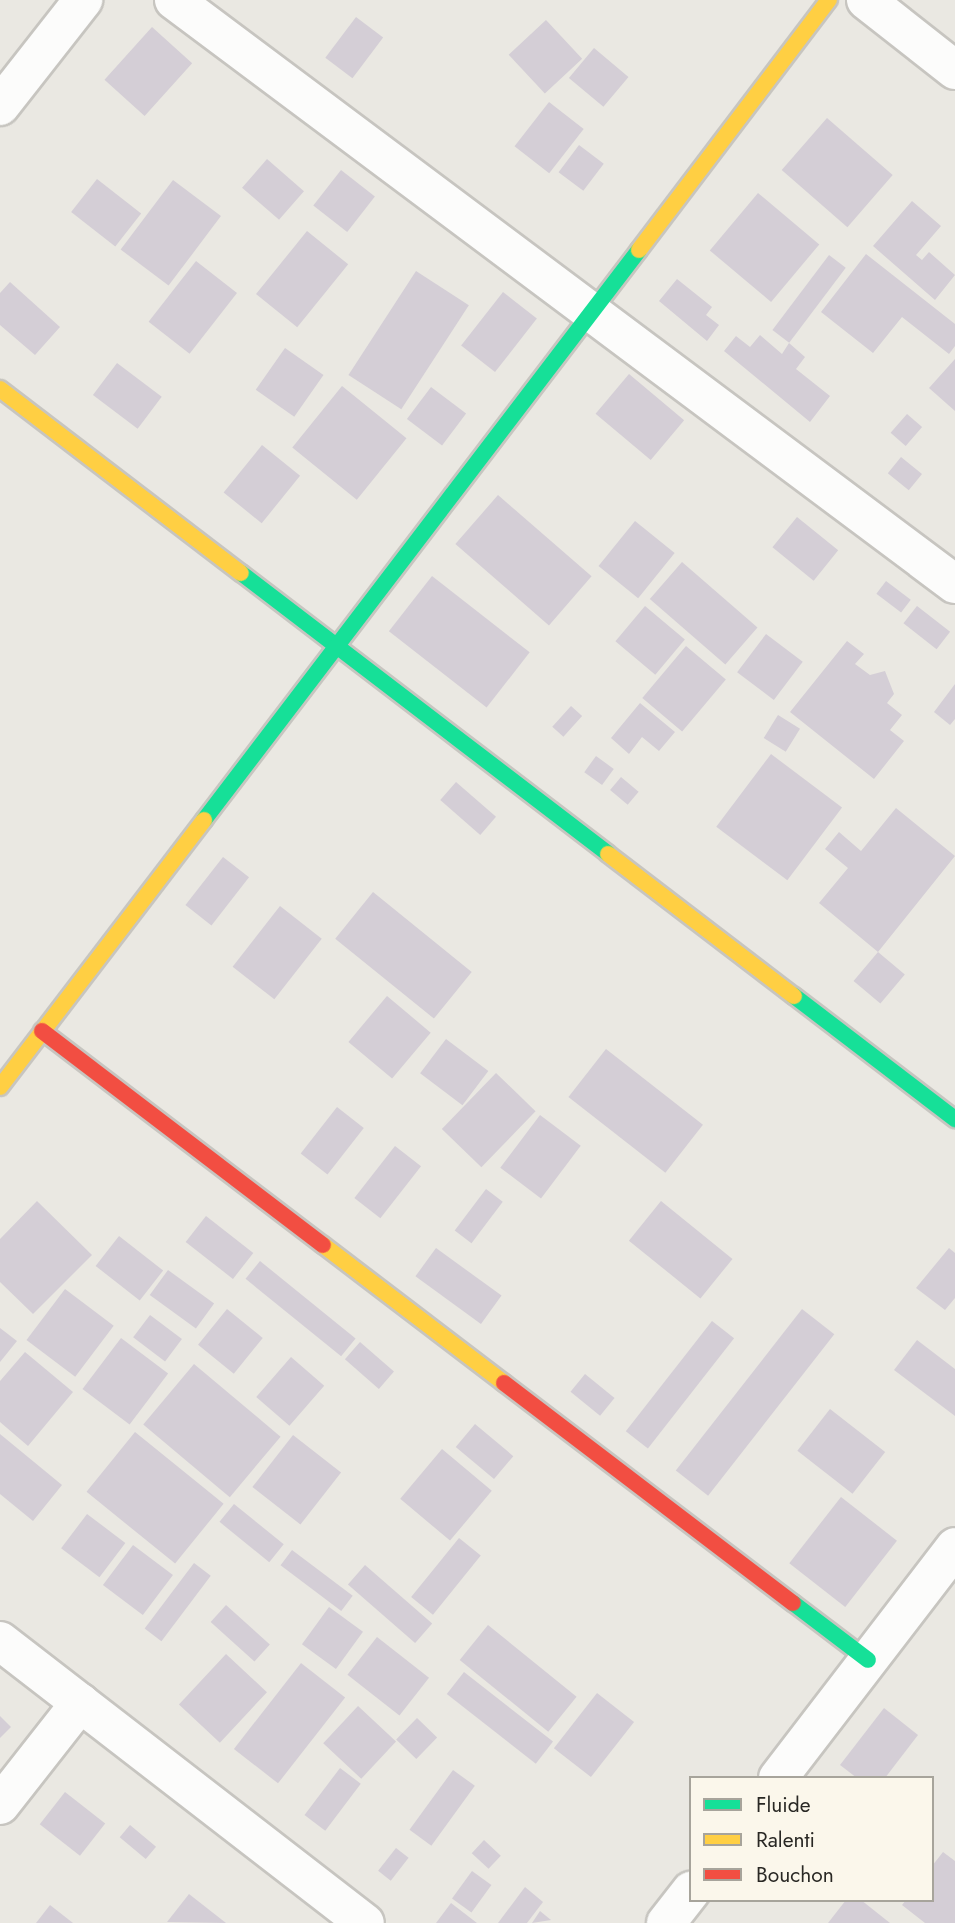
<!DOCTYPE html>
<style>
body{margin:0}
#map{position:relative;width:955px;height:1923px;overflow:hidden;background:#eae8e2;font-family:Jost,sans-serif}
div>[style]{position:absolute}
.building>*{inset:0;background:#d4ced6;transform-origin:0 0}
.roads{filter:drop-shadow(2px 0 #c7c5c0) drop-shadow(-2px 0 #c7c5c0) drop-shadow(0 2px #c7c5c0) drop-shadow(0 -2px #c7c5c0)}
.street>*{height:38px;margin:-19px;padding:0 19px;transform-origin:19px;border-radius:19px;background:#fcfcfb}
.fast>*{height:16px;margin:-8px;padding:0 8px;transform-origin:8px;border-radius:8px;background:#16e098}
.slow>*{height:16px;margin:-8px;padding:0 8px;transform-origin:8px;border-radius:8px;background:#ffcf43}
.jam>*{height:16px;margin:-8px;padding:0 8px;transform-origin:8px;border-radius:8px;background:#f24e42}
span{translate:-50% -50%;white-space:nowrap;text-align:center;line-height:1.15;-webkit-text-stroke:5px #fbf7eb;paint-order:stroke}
.legend{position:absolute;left:689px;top:1776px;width:245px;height:126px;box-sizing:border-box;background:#fbf7eb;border:2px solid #a7a49b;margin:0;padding:9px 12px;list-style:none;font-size:21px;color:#292824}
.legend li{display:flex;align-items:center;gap:14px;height:35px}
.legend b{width:35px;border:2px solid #a7a49b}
</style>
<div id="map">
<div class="building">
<i style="left:356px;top:17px;width:34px;height:51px;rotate:37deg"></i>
<i style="left:546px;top:20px;width:53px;height:51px;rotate:47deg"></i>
<i style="left:152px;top:27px;width:54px;height:71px;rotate:42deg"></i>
<i style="left:594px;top:48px;width:45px;height:39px;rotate:40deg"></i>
<i style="left:549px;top:102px;width:44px;height:56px;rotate:38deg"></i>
<i style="left:827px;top:118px;width:87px;height:69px;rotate:41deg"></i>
<i style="left:579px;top:145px;width:31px;height:34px;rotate:37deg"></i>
<i style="left:267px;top:159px;width:49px;height:38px;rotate:41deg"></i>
<i style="left:341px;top:170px;width:43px;height:45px;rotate:38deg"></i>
<i style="left:97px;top:179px;width:56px;height:42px;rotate:38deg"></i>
<i style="left:173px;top:180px;width:60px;height:87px;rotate:37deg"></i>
<i style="left:758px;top:193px;width:80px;height:75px;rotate:40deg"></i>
<i style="clip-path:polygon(912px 201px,941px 226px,916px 255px,922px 260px,929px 252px,955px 275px,935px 300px,873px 246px)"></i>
<i style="left:307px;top:231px;width:53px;height:81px;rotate:39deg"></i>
<i style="clip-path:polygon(866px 254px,955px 324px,955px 346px,949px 354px,902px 317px,873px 353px,821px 312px)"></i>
<i style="left:829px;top:255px;width:21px;height:94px;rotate:37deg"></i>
<i style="left:196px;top:261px;width:52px;height:77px;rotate:38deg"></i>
<i style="left:416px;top:271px;width:63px;height:124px;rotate:33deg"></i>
<i style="clip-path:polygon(677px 279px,712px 307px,706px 315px,719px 325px,707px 341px,659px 301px)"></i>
<i style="clip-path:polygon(10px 282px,60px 327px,35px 355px,0 325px,0 293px)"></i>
<i style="left:503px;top:292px;width:43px;height:68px;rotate:38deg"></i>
<i style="clip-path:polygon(760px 335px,782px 354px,789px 343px,805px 357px,796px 369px,830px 396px,810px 422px,724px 351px,736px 336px,750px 347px)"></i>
<i style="left:285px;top:348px;width:47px;height:51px;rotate:35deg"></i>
<i style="clip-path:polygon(955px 359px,955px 411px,929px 388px)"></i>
<i style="left:117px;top:363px;width:56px;height:40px;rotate:37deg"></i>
<i style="left:629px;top:374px;width:72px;height:52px;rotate:40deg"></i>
<i style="left:342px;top:386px;width:83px;height:79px;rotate:39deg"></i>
<i style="left:431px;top:387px;width:44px;height:40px;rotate:37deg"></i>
<i style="left:907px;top:414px;width:20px;height:25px;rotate:41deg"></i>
<i style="left:262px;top:445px;width:49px;height:61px;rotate:39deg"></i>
<i style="left:901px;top:457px;width:27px;height:21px;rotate:39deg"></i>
<i style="left:498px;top:495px;width:124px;height:65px;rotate:41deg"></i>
<i style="left:797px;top:517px;width:53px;height:39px;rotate:39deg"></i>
<i style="left:635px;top:521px;width:51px;height:58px;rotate:39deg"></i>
<i style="left:682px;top:562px;width:100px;height:49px;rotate:41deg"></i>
<i style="left:432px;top:576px;width:124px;height:70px;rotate:38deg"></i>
<i style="left:886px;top:581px;width:31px;height:16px;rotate:37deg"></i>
<i style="left:645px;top:606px;width:52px;height:46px;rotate:40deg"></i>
<i style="left:917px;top:606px;width:42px;height:22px;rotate:38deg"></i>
<i style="left:766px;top:634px;width:46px;height:48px;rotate:37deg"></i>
<i style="clip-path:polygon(847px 641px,864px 654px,855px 664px,870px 675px,885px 671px,894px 694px,887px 703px,902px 715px,890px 730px,904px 741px,874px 779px,790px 712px)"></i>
<i style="left:686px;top:646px;width:52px;height:68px;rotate:40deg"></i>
<i style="clip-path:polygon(955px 684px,955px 719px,950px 725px,934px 712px)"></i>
<i style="clip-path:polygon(640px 703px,675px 732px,659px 751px,642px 737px,629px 754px,611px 738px)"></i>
<i style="left:571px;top:706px;width:15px;height:28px;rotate:42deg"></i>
<i style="left:778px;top:715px;width:26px;height:27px;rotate:32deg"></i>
<i style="left:771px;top:754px;width:89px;height:91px;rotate:37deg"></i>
<i style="left:596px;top:756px;width:22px;height:20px;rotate:36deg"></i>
<i style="left:621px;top:777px;width:23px;height:17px;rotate:40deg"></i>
<i style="left:456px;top:782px;width:53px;height:24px;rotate:41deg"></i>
<i style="clip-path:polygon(896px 808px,955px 856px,878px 952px,819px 903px,848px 868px,825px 849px,839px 832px,861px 851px)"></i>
<i style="left:223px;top:857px;width:33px;height:61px;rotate:38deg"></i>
<i style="left:373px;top:892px;width:127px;height:60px;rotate:39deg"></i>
<i style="left:280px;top:906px;width:53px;height:77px;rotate:38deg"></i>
<i style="left:878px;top:952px;width:35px;height:38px;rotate:40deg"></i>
<i style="left:387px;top:996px;width:57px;height:60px;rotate:40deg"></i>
<i style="left:446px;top:1039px;width:53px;height:43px;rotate:37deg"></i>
<i style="left:606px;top:1049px;width:123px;height:61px;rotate:38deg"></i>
<i style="left:496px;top:1073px;width:55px;height:78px;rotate:44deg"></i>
<i style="left:337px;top:1107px;width:34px;height:59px;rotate:38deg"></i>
<i style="left:540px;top:1115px;width:51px;height:66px;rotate:37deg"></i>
<i style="left:395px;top:1146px;width:33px;height:66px;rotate:38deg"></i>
<i style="left:486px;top:1189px;width:21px;height:52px;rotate:37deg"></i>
<i style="clip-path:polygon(37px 1201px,92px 1255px,33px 1314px,0 1282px,0 1239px)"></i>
<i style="left:661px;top:1201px;width:92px;height:51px;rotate:39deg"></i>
<i style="left:206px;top:1216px;width:60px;height:33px;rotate:38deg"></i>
<i style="left:119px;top:1236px;width:56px;height:38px;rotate:38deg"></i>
<i style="left:436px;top:1248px;width:81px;height:35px;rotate:36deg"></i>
<i style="clip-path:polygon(949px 1248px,955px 1253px,955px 1298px,945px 1310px,916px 1288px)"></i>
<i style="left:260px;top:1261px;width:123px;height:23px;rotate:39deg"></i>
<i style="left:168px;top:1270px;width:57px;height:31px;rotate:36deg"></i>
<i style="left:65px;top:1289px;width:61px;height:64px;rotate:37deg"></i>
<i style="left:227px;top:1309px;width:46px;height:46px;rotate:39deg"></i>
<i style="left:802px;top:1309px;width:41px;height:205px;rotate:38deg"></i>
<i style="left:150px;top:1315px;width:40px;height:28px;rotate:37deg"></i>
<i style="left:712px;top:1321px;width:28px;height:140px;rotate:38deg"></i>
<i style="clip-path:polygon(0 1328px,17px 1341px,0 1362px)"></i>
<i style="left:121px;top:1338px;width:59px;height:64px;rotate:37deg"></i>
<i style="clip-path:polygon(917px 1340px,955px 1369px,955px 1416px,894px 1370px)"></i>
<i style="left:360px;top:1342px;width:45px;height:23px;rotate:41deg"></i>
<i style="clip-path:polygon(25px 1352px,73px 1392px,28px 1446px,0 1422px,0 1381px)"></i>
<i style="left:291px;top:1357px;width:44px;height:53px;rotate:41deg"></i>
<i style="left:194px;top:1364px;width:113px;height:79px;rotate:40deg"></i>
<i style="left:585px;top:1374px;width:38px;height:23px;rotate:39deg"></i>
<i style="left:830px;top:1409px;width:70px;height:53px;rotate:38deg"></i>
<i style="left:475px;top:1424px;width:50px;height:30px;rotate:40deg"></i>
<i style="left:135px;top:1432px;width:114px;height:77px;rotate:39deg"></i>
<i style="clip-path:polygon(0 1434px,62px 1485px,33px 1521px,0 1494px)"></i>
<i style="left:293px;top:1435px;width:61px;height:66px;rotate:38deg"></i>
<i style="left:442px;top:1449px;width:65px;height:65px;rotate:40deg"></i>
<i style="left:841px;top:1497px;width:71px;height:84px;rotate:38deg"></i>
<i style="left:234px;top:1504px;width:64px;height:23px;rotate:39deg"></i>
<i style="left:87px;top:1514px;width:48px;height:43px;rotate:37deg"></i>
<i style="left:459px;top:1538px;width:28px;height:76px;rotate:39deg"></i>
<i style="left:133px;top:1545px;width:50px;height:50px;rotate:37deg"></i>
<i style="left:292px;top:1550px;width:76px;height:19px;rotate:37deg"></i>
<i style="left:194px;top:1563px;width:21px;height:82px;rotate:37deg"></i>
<i style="left:365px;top:1565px;width:89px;height:26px;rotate:41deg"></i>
<i style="left:226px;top:1605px;width:59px;height:23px;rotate:42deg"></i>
<i style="left:329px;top:1607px;width:42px;height:46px;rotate:36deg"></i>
<i style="left:488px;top:1625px;width:114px;height:45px;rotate:39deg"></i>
<i style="left:377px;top:1637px;width:66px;height:48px;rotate:38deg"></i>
<i style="left:226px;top:1654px;width:56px;height:69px;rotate:43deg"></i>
<i style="left:301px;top:1663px;width:56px;height:109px;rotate:38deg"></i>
<i style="left:464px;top:1672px;width:113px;height:28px;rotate:38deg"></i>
<i style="left:597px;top:1693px;width:47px;height:70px;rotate:38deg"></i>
<i style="left:358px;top:1706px;width:52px;height:51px;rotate:43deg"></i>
<i style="clip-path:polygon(884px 1708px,918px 1735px,885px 1778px,857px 1778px,840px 1765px)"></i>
<i style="clip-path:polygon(0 1716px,11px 1727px,0 1738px)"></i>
<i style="left:417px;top:1718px;width:28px;height:30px;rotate:44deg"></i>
<i style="left:340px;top:1768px;width:26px;height:59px;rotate:37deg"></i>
<i style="left:453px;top:1770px;width:27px;height:74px;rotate:36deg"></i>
<i style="left:65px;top:1792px;width:51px;height:41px;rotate:38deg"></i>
<i style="left:130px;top:1825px;width:34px;height:16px;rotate:40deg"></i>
<i style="left:484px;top:1840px;width:23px;height:18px;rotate:43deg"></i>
<i style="left:396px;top:1848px;width:16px;height:29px;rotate:38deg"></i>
<i style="clip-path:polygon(943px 1852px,955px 1861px,955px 1923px,925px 1923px,902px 1905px,906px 1900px,932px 1900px,932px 1866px)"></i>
<i style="left:472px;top:1871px;width:24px;height:34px;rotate:36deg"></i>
<i style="clip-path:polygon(525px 1887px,543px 1902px,527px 1923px,498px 1923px)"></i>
<i style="clip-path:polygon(189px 1894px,226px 1923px,167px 1922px)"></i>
<i style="clip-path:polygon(846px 1900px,861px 1900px,890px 1923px,828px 1923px)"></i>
<i style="clip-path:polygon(451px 1903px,477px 1923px,436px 1923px)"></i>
<i style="clip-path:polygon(50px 1905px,73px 1923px,36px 1923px)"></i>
<i style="clip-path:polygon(540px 1911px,551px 1920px,532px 1923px)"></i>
</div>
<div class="roads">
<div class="street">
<i style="left:174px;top:0;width:975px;rotate:36.79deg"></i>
<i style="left:866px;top:0;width:113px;rotate:38.2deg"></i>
<i style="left:0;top:106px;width:135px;rotate:-51.9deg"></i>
<i style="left:0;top:1641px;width:461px;rotate:37.7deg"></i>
<i style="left:778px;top:1778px;width:291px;rotate:-52.5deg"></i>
<i style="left:0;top:1805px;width:130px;rotate:-51.9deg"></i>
<i style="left:666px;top:1923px;width:41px;rotate:-52deg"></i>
</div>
<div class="fast">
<i style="left:241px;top:573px;width:462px;rotate:37.4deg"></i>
<i style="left:204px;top:820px;width:717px;rotate:-52.65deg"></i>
<i style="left:794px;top:996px;width:203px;rotate:37.4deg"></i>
<i style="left:793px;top:1603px;width:94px;rotate:37.2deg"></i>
</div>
<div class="slow">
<i style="left:639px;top:250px;width:314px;rotate:-52.8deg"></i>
<i style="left:0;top:389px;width:303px;rotate:37.4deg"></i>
<i style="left:608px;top:854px;width:234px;rotate:37.4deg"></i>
<i style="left:0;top:1087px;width:336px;rotate:-52.6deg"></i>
<i style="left:323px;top:1245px;width:228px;rotate:37.3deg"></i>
</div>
<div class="jam">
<i style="left:42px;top:1031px;width:353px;rotate:37.3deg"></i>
<i style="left:504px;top:1383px;width:363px;rotate:37.3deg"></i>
</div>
</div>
<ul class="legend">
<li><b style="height:9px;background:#16e098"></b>Fluide</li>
<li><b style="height:9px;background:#ffcf43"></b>Ralenti</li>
<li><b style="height:9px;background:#f24e42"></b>Bouchon</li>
</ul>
</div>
